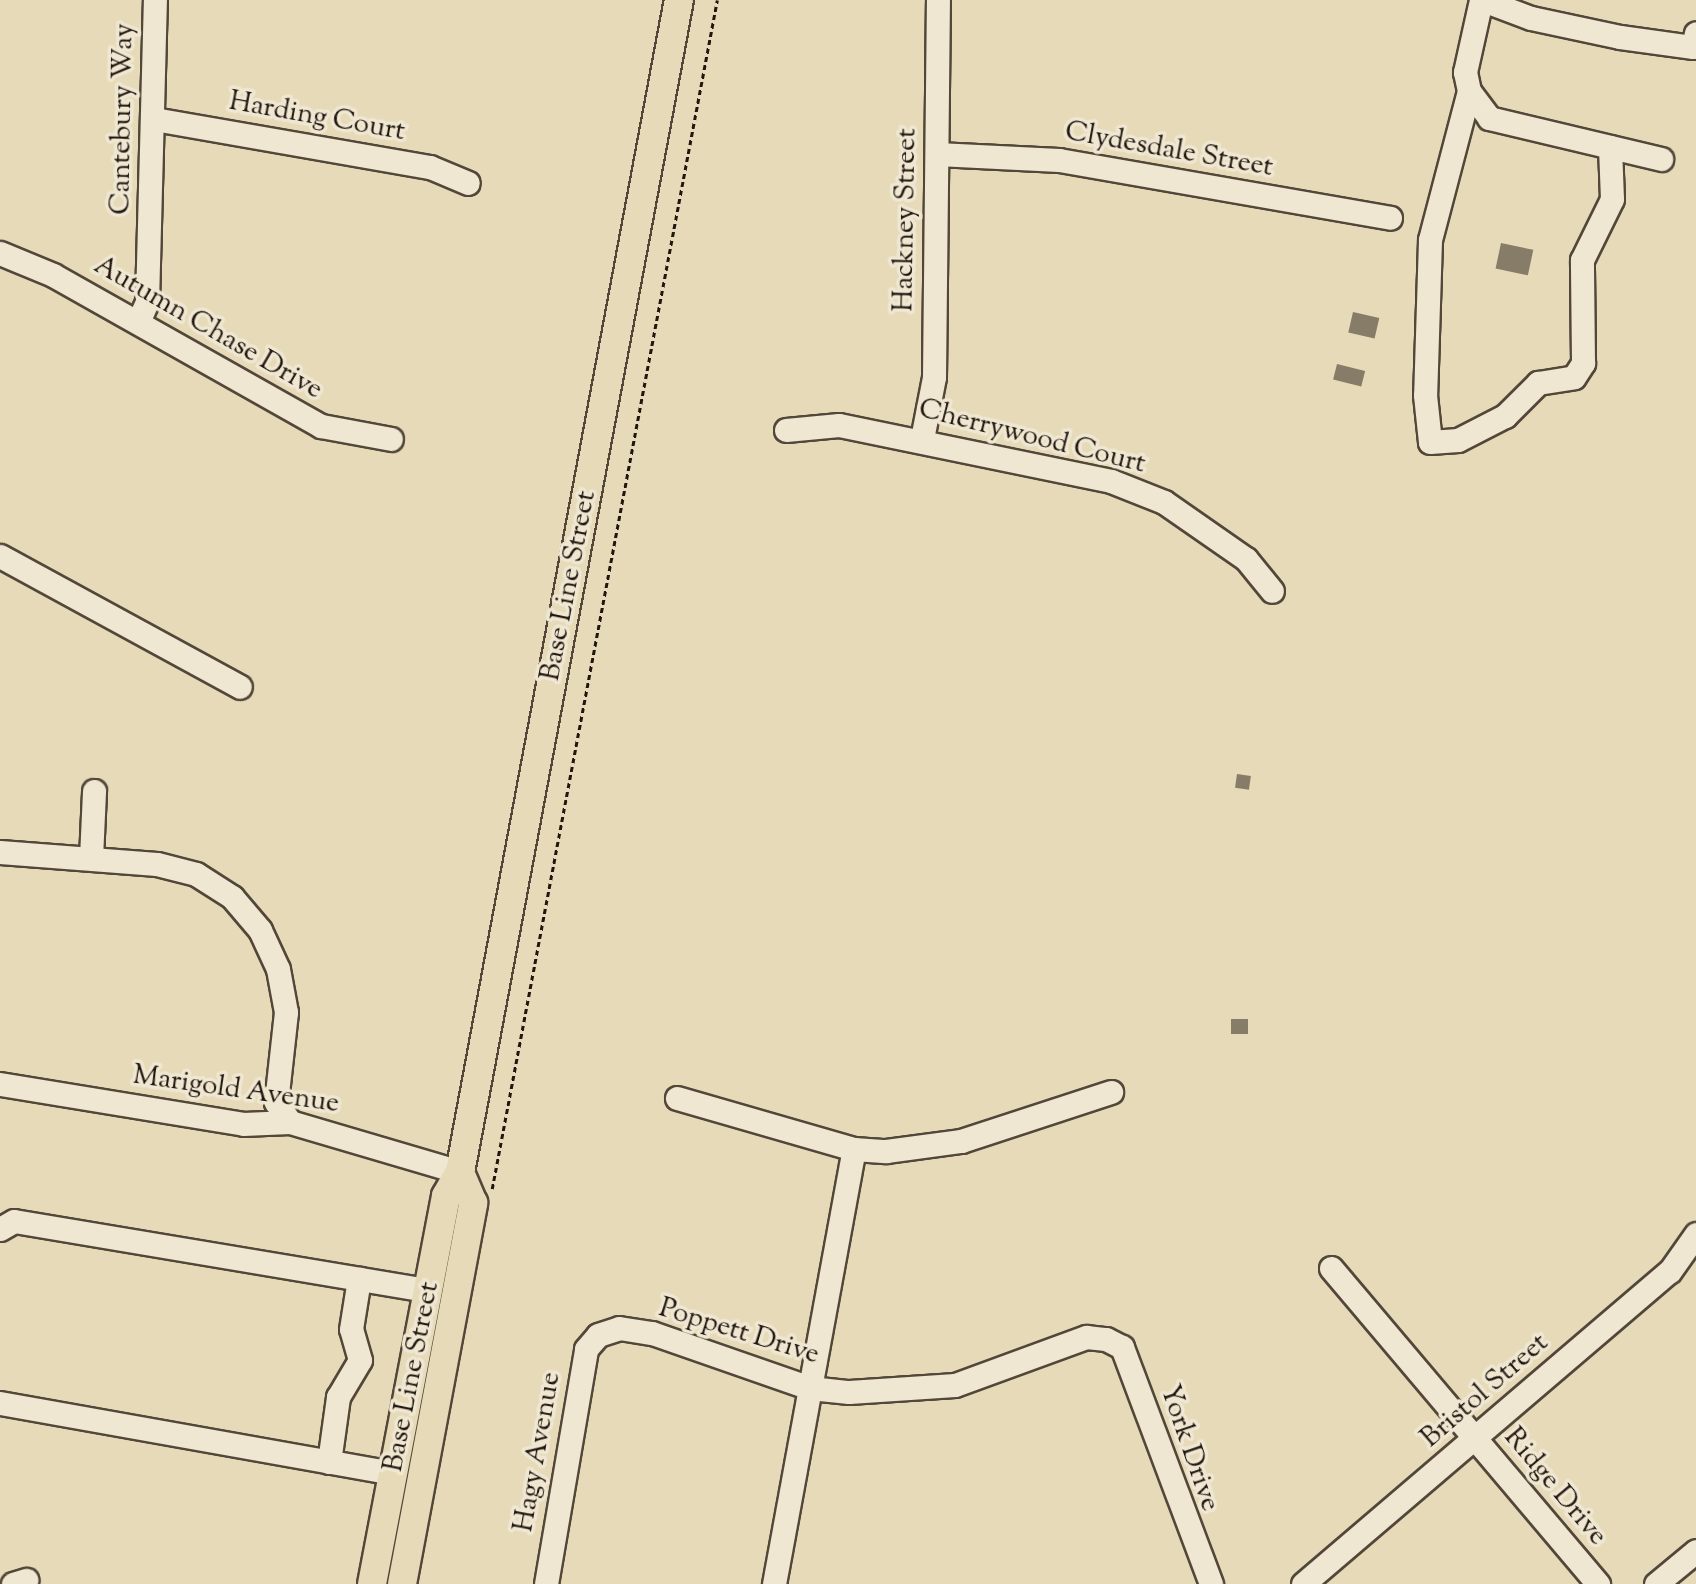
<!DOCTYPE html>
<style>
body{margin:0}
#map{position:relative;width:1696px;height:1584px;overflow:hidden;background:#e6dab9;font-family:"Sorts Mill Goudy",serif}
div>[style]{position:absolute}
.building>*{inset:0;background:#877c67;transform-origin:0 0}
.path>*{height:2.5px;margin-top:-1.25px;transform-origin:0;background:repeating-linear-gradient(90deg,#20160e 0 5px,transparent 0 8.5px)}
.roads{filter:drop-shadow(2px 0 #524739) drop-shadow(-2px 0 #524739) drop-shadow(0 2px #524739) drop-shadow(0 -2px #524739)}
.minor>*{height:23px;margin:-11.5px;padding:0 11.5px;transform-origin:11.5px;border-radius:11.5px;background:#efe7d2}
.major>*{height:28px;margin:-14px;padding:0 14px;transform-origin:14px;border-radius:14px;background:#e6dab9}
span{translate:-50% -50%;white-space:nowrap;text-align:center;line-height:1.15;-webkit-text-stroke:7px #efe7d2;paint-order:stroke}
.street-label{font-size:28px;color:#20160e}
</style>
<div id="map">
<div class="building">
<i style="left:1501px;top:243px;width:33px;height:26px;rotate:12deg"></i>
<i style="left:1353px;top:312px;width:27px;height:21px;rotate:13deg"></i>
<i style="left:1337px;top:364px;width:29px;height:16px;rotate:14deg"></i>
<i style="left:1237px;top:774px;width:14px;height:14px;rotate:8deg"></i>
<i style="left:1231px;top:1019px;width:17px;height:15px"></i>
</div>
<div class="path">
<i style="left:492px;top:1189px;width:1210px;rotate:-79.28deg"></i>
</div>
<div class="roads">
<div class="minor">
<i style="left:1481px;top:0;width:74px;rotate:102.5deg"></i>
<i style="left:1465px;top:72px;width:19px;rotate:78deg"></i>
<i style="left:1469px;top:91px;width:34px;rotate:53deg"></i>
<i style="left:1489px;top:118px;width:177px;rotate:13.4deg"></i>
<i style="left:1483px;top:0;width:51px;rotate:20.6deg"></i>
<i style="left:1531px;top:18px;width:91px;rotate:12.1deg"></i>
<i style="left:1620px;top:37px;width:74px;rotate:7.8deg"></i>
<i style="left:1693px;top:47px;width:14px;rotate:-78deg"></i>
<i style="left:1469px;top:91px;width:154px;rotate:104.7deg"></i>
<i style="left:1430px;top:240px;width:155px;rotate:91.8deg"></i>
<i style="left:1425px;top:395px;width:47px;rotate:83.9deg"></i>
<i style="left:1430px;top:442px;width:28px;rotate:-4deg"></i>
<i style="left:1458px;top:440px;width:53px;rotate:-27.1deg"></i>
<i style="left:1505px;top:416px;width:47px;rotate:-45deg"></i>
<i style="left:1538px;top:383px;width:36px;rotate:-9deg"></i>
<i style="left:1574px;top:377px;width:17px;rotate:-57deg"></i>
<i style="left:1583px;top:363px;width:103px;rotate:-90.6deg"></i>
<i style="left:1582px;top:260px;width:68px;rotate:-63.8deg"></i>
<i style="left:1612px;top:199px;width:52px;rotate:-92.2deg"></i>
<i style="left:154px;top:119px;width:280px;rotate:9.9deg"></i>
<i style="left:430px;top:167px;width:41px;rotate:22.8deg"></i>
<i style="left:937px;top:154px;width:122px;rotate:2.8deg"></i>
<i style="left:1059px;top:160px;width:336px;rotate:9.9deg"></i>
<i style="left:0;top:253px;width:57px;rotate:22.5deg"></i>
<i style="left:53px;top:275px;width:308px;rotate:29.4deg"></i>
<i style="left:321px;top:426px;width:71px;rotate:10.5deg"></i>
<i style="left:138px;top:322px;width:22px;rotate:-66deg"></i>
<i style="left:147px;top:302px;width:302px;rotate:-88.5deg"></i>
<i style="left:786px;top:430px;width:53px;rotate:-5.4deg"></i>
<i style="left:839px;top:425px;width:278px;rotate:11.6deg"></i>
<i style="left:1111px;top:481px;width:57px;rotate:21.6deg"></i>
<i style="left:1164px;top:502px;width:100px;rotate:34.8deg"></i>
<i style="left:1246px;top:559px;width:41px;rotate:50.9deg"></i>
<i style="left:922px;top:439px;width:63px;rotate:-79deg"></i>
<i style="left:934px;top:377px;width:377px;rotate:-89.4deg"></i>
<i style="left:0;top:556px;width:273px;rotate:28.6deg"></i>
<i style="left:0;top:852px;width:157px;rotate:4.4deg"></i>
<i style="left:157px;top:864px;width:40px;rotate:14.4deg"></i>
<i style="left:196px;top:874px;width:43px;rotate:32.6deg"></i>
<i style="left:232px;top:897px;width:43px;rotate:49.7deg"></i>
<i style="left:260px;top:930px;width:43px;rotate:65.2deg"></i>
<i style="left:278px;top:969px;width:44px;rotate:79.5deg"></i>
<i style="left:286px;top:1012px;width:91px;rotate:96.3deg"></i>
<i style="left:276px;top:1102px;width:24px;rotate:55deg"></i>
<i style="left:91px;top:858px;width:67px;rotate:-87.4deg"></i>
<i style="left:0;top:1084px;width:246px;rotate:9.3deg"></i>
<i style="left:243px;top:1124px;width:47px;rotate:-2.4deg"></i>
<i style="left:290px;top:1122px;width:177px;rotate:16.4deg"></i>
<i style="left:677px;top:1098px;width:184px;rotate:16.1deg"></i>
<i style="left:854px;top:1149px;width:32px;rotate:4deg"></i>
<i style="left:886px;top:1151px;width:76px;rotate:-7.6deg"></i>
<i style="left:961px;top:1141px;width:158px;rotate:-18.1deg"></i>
<i style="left:0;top:1229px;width:16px;rotate:-30deg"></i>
<i style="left:14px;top:1221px;width:420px;rotate:9.5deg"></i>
<i style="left:1331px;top:1268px;width:414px;rotate:49.8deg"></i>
<i style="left:0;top:1403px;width:399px;rotate:10.1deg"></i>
<i style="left:329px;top:1462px;width:66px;rotate:-82.1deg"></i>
<i style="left:338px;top:1397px;width:43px;rotate:-59.3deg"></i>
<i style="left:360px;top:1360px;width:32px;rotate:-106deg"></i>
<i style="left:351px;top:1329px;width:51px;rotate:-80.9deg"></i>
<i style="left:13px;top:1584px;width:14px;rotate:-17deg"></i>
<i style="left:546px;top:1584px;width:238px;rotate:-80.3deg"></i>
<i style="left:586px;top:1349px;width:18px;rotate:-49deg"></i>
<i style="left:598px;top:1335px;width:22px;rotate:-18deg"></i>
<i style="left:619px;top:1328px;width:33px;rotate:9deg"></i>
<i style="left:652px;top:1333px;width:167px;rotate:19.2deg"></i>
<i style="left:810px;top:1388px;width:39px;rotate:6deg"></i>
<i style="left:849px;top:1392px;width:106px;rotate:-3.8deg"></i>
<i style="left:955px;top:1385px;width:140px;rotate:-20.1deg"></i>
<i style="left:1086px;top:1337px;width:20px;rotate:6deg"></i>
<i style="left:1106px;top:1339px;width:18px;rotate:27deg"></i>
<i style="left:1122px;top:1347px;width:253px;rotate:69.4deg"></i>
<i style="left:774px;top:1584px;width:442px;rotate:-79.6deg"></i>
<i style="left:1303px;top:1584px;width:482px;rotate:-40.5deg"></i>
<i style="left:1670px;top:1271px;width:45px;rotate:-54.9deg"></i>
<i style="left:1656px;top:1584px;width:52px;rotate:-39.5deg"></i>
</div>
<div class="major">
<i style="left:372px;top:1584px;width:395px;rotate:-79.2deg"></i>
<i style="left:446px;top:1196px;width:28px;rotate:-60deg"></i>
<i style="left:460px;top:1172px;width:1192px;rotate:-79.42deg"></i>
<i style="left:402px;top:1584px;width:388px;rotate:-79.4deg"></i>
<i style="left:473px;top:1203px;width:34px;rotate:-113deg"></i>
</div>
</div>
<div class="street-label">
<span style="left:317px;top:117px;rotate:10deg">Harding Court</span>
<span style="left:123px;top:119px;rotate:-89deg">Cantebury Way</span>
<span style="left:1169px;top:150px;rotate:10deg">Clydesdale Street</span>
<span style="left:906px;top:220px;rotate:-89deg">Hackney Street</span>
<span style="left:208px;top:328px;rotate:30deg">Autumn Chase Drive</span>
<span style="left:1032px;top:437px;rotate:14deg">Cherrywood Court</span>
<span style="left:569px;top:586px;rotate:-79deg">Base Line Street</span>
<span style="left:236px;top:1090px;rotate:8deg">Marigold Avenue</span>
<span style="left:739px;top:1332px;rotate:17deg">Poppett Drive</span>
<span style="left:412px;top:1377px;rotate:-79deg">Base Line Street</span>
<span style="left:1485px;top:1391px;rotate:-41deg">Bristol Street</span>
<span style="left:1189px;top:1448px;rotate:71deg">York Drive</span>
<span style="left:538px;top:1452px;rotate:-80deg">Hagy Avenue</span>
<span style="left:1555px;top:1487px;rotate:50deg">Ridge Drive</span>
</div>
</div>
